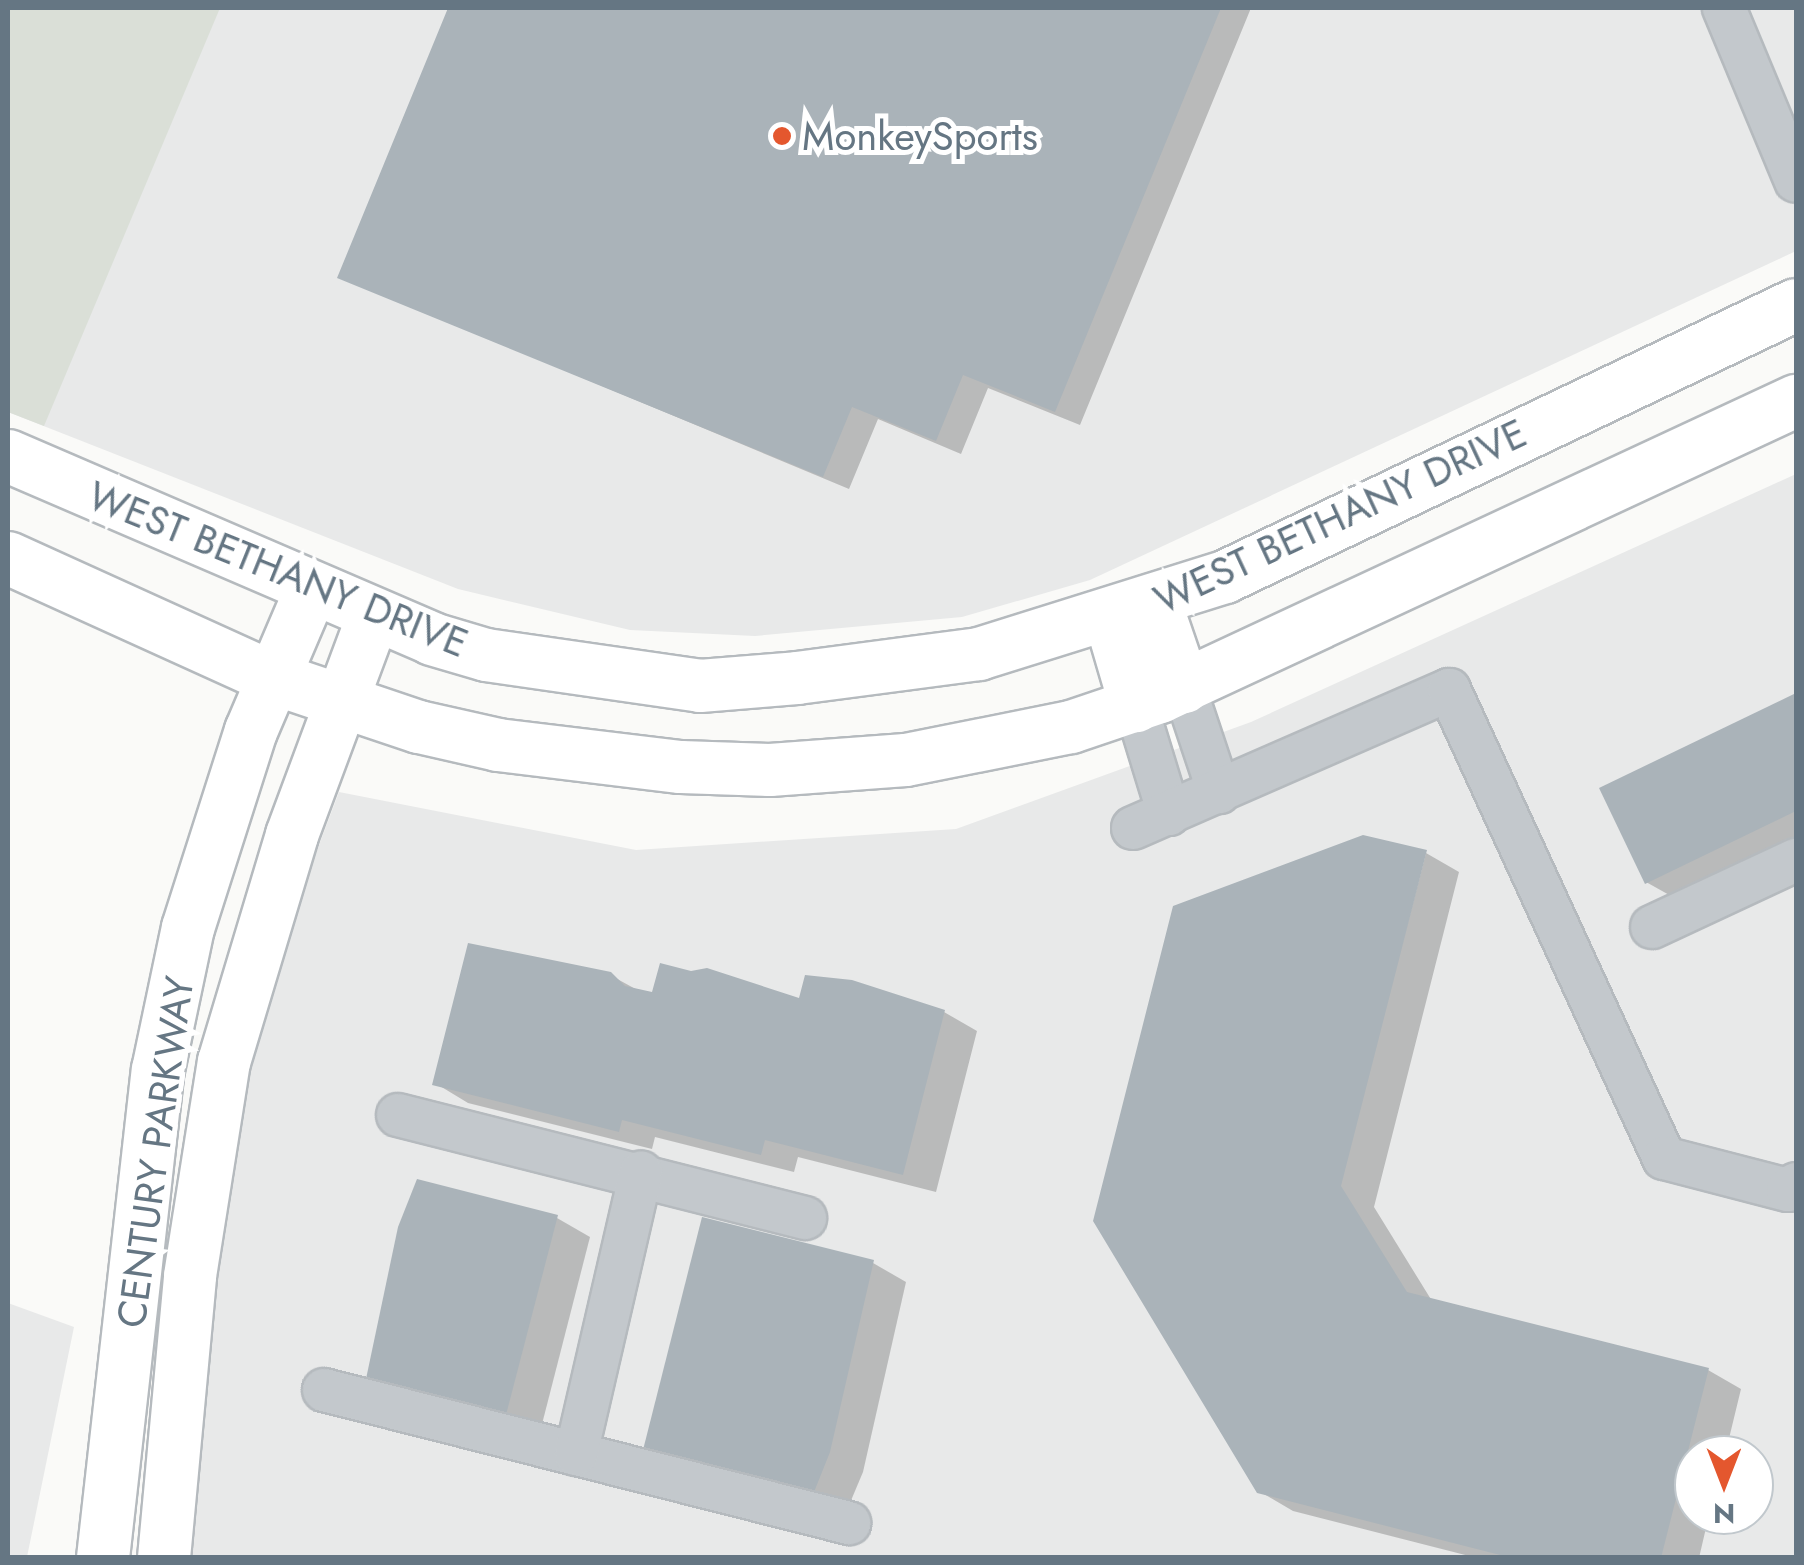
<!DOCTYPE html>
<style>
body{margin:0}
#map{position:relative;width:1804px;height:1565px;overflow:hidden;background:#fafaf8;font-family:Jost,sans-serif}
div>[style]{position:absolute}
.built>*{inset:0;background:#e8e9e9}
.green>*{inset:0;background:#dadfd7}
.shadow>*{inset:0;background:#0003}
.building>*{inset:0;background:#aab3b9}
.roads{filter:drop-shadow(2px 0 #b5babe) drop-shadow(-2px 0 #b5babe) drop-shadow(0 2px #b5babe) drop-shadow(0 -2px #b5babe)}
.minor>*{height:42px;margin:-21px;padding:0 21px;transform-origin:21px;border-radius:21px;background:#c3c8cc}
.major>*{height:52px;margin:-26px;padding:0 26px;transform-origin:26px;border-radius:26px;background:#fff}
.dots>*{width:28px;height:28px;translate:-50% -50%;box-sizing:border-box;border:5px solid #fff;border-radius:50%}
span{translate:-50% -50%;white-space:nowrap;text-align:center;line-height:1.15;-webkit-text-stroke:10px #fff;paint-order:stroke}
.poi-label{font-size:40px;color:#657683}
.left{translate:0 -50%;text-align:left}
.street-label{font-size:40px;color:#657683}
.frame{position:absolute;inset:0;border:10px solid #657683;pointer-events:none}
.north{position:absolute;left:1674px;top:1435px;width:100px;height:100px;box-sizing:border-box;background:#fff;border:2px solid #c1c8cd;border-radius:50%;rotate:180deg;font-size:28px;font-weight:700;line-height:40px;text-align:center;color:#657683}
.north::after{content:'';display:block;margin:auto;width:35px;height:45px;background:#e4572e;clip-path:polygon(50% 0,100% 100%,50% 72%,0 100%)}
</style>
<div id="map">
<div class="built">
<i style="clip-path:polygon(1796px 8px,1796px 251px,1090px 580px,962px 617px,755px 636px,630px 630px,458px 589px,8px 412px,8px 8px)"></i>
<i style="clip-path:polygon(evenodd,1796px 474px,1796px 1557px,189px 1558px,223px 1192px,246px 1039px,339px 792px,636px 850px,956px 829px,1251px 722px,1796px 474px,1694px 1455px,1754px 1455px,1754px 1515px,1694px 1515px,1694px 1455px)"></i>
<i style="clip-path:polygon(8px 1303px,74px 1327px,27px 1557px,8px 1557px)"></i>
</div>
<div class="green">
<i style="clip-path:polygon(8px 8px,220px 8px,44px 426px,8px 412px)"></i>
</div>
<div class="shadow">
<i style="clip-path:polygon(451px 8px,1251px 8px,1080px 425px,988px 388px,961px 454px,878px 419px,849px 489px,341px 277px)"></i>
<i style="clip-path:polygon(1796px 696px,1796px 845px,1680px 901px,1646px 882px,1602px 790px)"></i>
<i style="clip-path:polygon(1426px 853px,1459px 872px,1374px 1207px,1432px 1301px,1708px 1370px,1741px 1389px,1725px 1455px,1694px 1455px,1694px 1515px,1709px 1515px,1699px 1558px,1477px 1558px,1293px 1511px,1259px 1491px)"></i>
<i style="clip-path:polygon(470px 946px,610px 975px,641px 992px,944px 1012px,977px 1031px,936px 1192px,798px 1157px,794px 1172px,655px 1137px,652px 1149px,468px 1103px,435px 1083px)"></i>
<i style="clip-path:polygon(557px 1218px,590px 1237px,540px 1432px,369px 1378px)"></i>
<i style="clip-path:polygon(873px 1263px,906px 1282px,863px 1472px,847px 1510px,679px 1467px)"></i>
</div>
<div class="building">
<i style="clip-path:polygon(448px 8px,1221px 8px,1055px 412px,963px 375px,936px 441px,852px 407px,823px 477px,337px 278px)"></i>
<i style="clip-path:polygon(1796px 693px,1796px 811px,1645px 884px,1599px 788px)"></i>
<i style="clip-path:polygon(1363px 835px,1427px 850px,1341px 1186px,1407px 1292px,1709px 1368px,1661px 1558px,1512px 1558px,1257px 1493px,1093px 1221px,1173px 906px)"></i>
<i style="clip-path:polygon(468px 943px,611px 972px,625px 986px,652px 992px,660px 963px,691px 971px,707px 968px,799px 998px,805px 975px,852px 980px,945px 1010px,903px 1175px,765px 1140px,761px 1155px,622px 1120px,619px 1132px,432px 1085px)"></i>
<i style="clip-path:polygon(417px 1179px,558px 1215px,506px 1415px,366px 1379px,398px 1227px)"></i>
<i style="clip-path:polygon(702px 1217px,874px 1260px,830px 1452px,814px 1492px,643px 1450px)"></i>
</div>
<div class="roads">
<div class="minor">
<i style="left:1724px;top:8px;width:187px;rotate:67.4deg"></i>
<i style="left:1184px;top:687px;width:111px;rotate:71.6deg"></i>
<i style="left:1136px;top:706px;width:113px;rotate:73deg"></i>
<i style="left:1133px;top:828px;width:345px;rotate:-23.6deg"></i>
<i style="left:1449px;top:690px;width:515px;rotate:65.33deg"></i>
<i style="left:1664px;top:1158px;width:128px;rotate:14.5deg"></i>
<i style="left:1788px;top:1190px;width:10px;rotate:-37deg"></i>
<i style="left:1652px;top:927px;width:159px;rotate:-25deg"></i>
<i style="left:398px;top:1115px;width:420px;rotate:14.2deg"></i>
<i style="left:324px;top:1390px;width:542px;rotate:14.22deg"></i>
<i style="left:576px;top:1454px;width:289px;rotate:-77deg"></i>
</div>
<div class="major">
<i style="left:8px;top:456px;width:462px;rotate:23.3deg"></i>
<i style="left:432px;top:639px;width:56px;rotate:16.5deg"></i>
<i style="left:486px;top:655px;width:216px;rotate:8.2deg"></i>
<i style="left:700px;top:686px;width:97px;rotate:-4.7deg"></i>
<i style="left:797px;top:678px;width:184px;rotate:-7.5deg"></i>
<i style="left:979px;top:654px;width:258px;rotate:-17.4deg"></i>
<i style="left:1225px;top:577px;width:632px;rotate:-25.47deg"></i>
<i style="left:8px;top:558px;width:291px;rotate:24.4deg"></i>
<i style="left:273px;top:678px;width:154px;rotate:18.6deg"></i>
<i style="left:419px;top:727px;width:81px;rotate:12.8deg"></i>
<i style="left:498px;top:745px;width:184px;rotate:6.9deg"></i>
<i style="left:681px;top:767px;width:89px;rotate:1.9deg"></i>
<i style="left:770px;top:770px;width:136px;rotate:-4.2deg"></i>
<i style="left:906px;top:760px;width:168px;rotate:-11.3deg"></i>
<i style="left:1071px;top:727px;width:94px;rotate:-18.6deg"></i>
<i style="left:1160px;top:697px;width:702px;rotate:-24.96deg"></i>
<i style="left:1155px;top:602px;width:90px;rotate:71.2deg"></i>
<i style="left:1110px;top:617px;width:93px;rotate:73.7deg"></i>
<i style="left:103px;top:1558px;width:491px;rotate:-83.6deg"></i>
<i style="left:158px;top:1070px;width:145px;rotate:-78.1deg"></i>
<i style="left:188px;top:928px;width:207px;rotate:-72.3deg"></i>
<i style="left:251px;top:731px;width:155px;rotate:-66.9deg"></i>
<i style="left:164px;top:1558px;width:283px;rotate:-84.7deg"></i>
<i style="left:190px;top:1276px;width:217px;rotate:-81deg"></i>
<i style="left:224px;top:1062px;width:237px;rotate:-73.3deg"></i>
<i style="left:292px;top:835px;width:235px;rotate:-69.6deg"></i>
</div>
</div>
<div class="dots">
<i style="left:782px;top:136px;background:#e4572e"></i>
</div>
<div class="poi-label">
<span class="left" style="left:802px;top:136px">MonkeySports</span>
</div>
<div class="street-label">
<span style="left:1340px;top:516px;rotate:-25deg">WEST BETHANY DRIVE</span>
<span style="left:278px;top:569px;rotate:22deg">WEST BETHANY DRIVE</span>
<span style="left:155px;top:1152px;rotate:-82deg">CENTURY PARKWAY</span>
</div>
<div class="frame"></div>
<div class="north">N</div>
</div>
